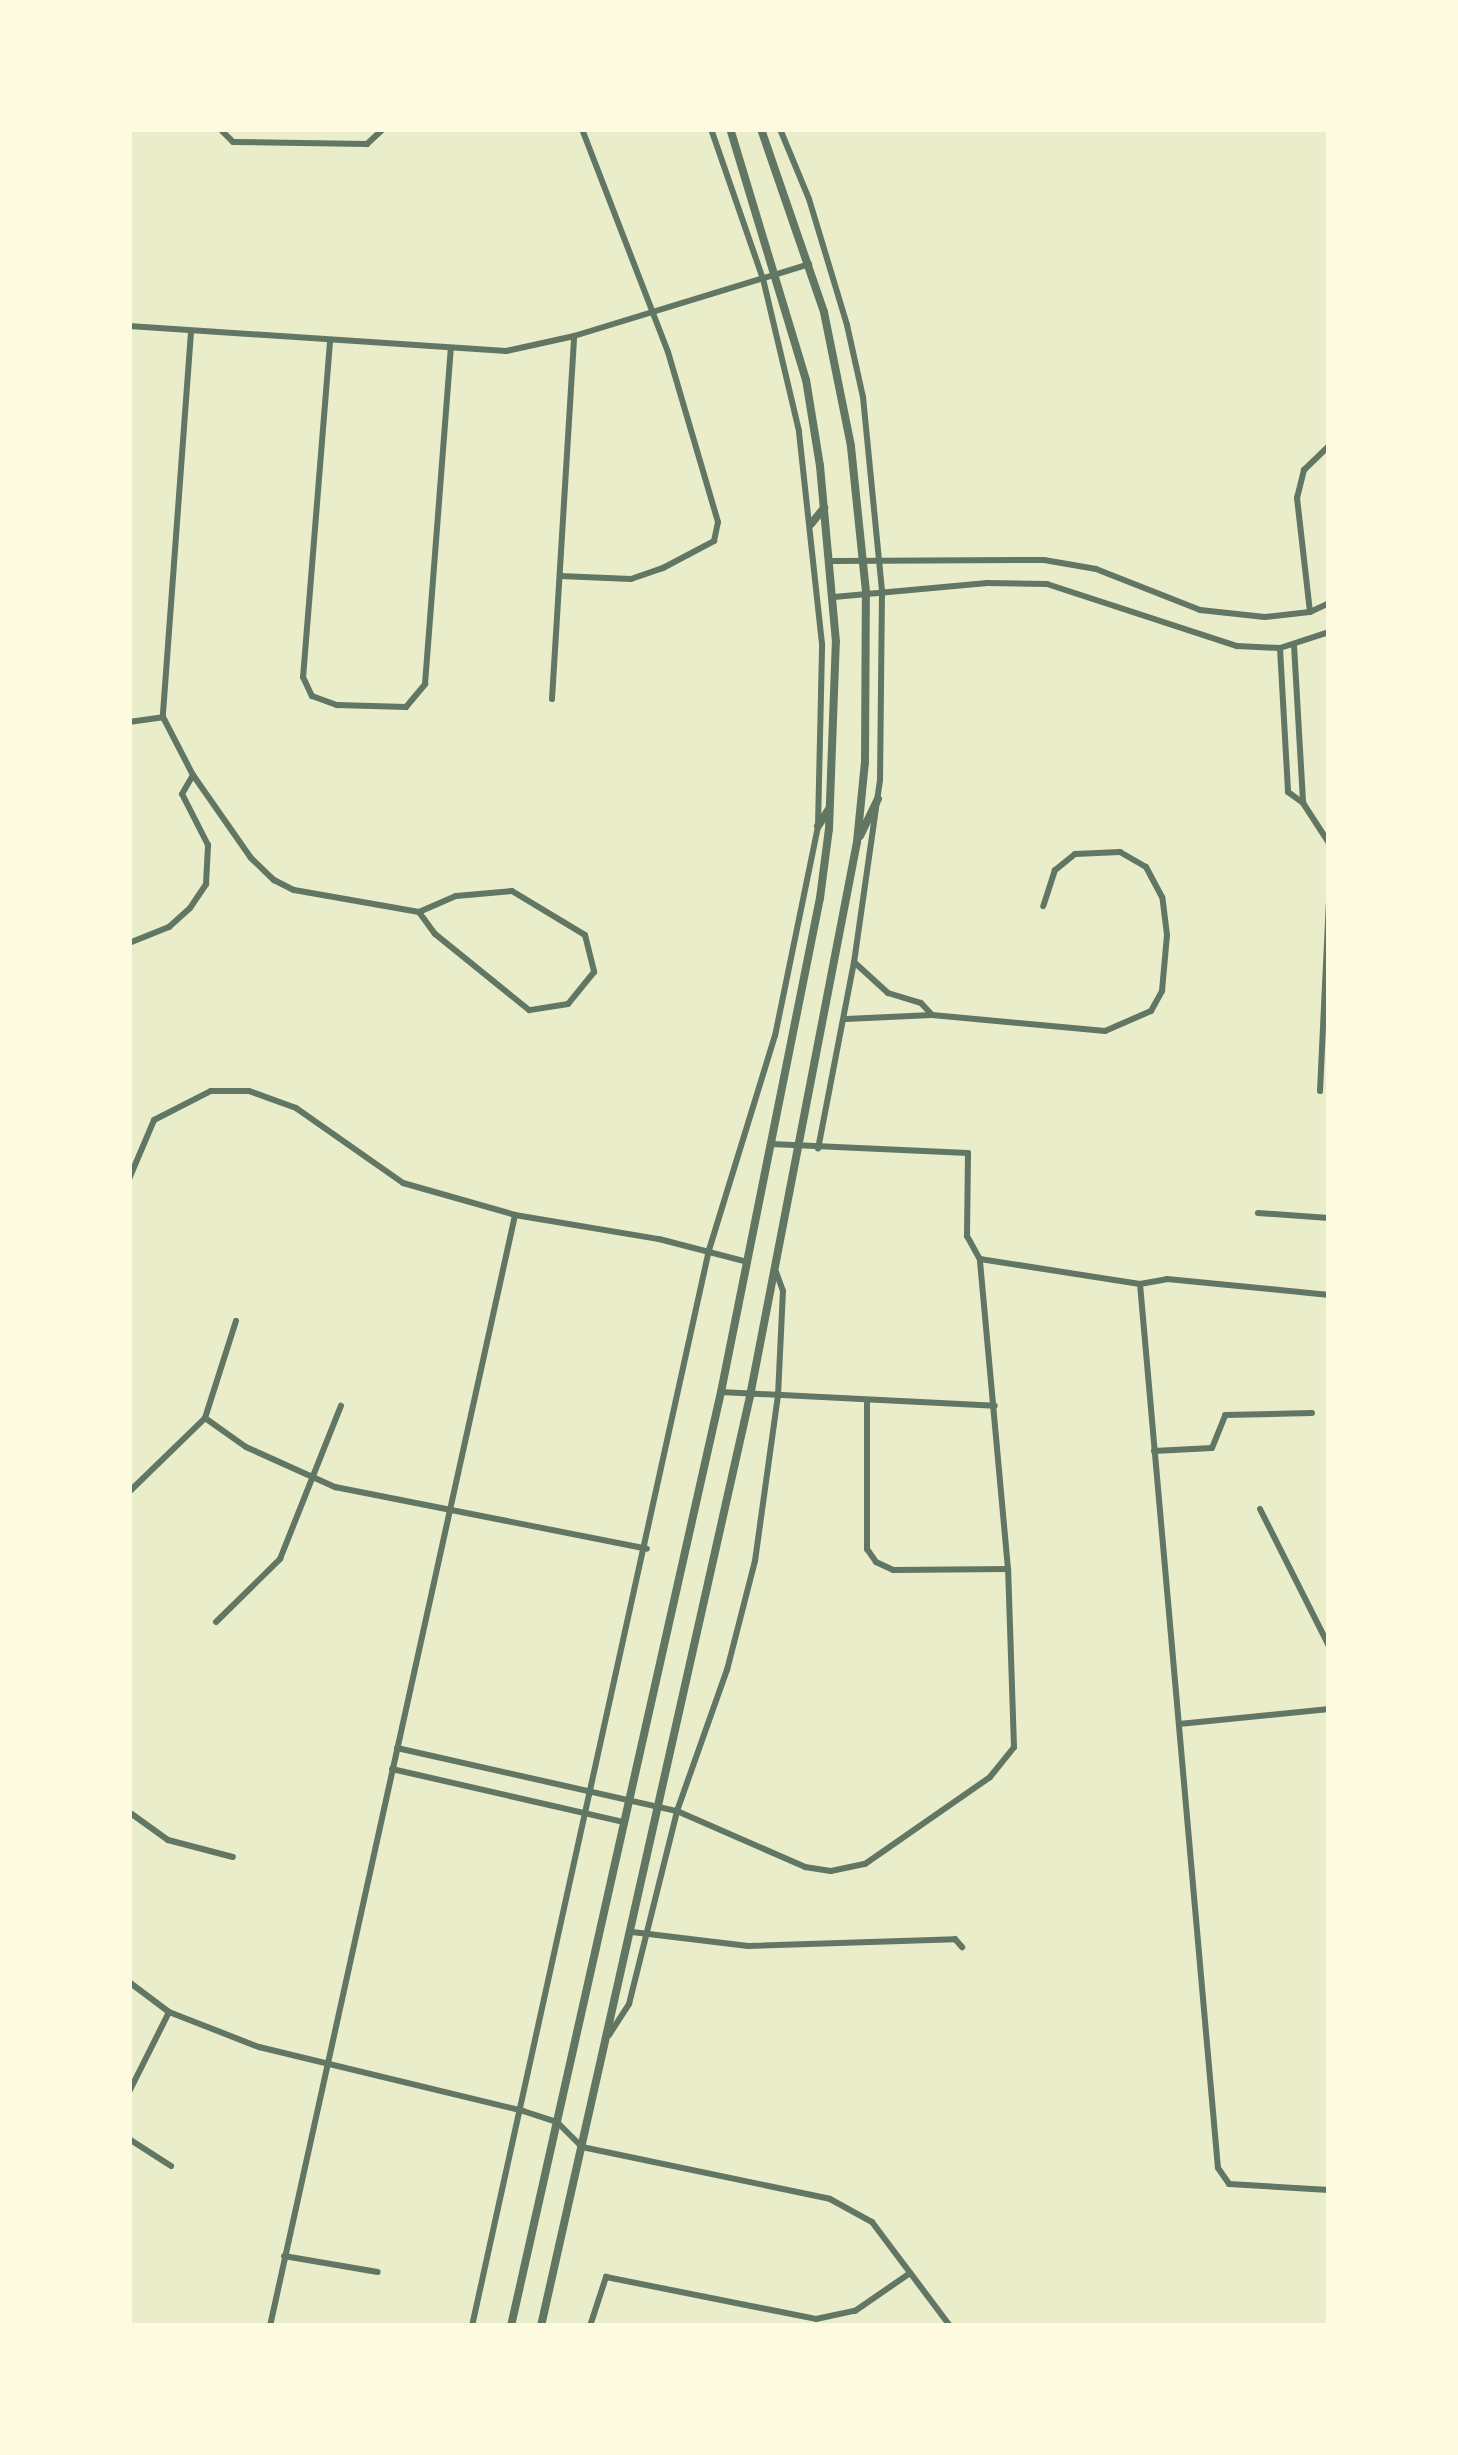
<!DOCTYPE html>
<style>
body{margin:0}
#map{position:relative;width:1458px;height:2455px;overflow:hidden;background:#e9edc9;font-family:Ubuntu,sans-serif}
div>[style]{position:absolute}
.minor>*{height:6px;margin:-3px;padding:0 3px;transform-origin:3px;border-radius:3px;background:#617663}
.tertiary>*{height:8px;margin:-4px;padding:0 4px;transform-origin:4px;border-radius:4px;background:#617663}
span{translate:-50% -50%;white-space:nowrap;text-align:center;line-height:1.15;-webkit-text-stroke:12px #fefae0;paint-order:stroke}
.frame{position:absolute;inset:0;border:132px solid #fefae0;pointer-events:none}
</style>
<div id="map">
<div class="minor">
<i style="left:220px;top:129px;width:18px;rotate:45deg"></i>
<i style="left:233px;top:142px;width:134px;rotate:0.9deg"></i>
<i style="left:367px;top:144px;width:22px;rotate:-43deg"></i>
<i style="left:780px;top:129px;width:76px;rotate:67.5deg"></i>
<i style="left:809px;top:199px;width:132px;rotate:73.2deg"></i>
<i style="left:847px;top:325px;width:74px;rotate:77.5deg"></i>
<i style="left:863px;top:397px;width:195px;rotate:84.4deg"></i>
<i style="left:882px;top:591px;width:189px;rotate:90.6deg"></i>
<i style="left:880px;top:780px;width:184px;rotate:98.1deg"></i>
<i style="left:854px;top:962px;width:190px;rotate:100.9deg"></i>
<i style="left:129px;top:326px;width:378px;rotate:3.8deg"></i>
<i style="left:506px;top:351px;width:70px;rotate:-12.4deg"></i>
<i style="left:574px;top:336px;width:246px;rotate:-17deg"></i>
<i style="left:191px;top:332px;width:386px;rotate:94.2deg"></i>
<i style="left:163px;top:717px;width:65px;rotate:62.7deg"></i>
<i style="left:193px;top:775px;width:101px;rotate:55.1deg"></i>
<i style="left:251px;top:858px;width:32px;rotate:44deg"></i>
<i style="left:274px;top:880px;width:22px;rotate:27deg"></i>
<i style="left:294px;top:890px;width:127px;rotate:10deg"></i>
<i style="left:330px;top:342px;width:336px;rotate:94.6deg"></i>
<i style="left:303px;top:677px;width:21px;rotate:65deg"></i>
<i style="left:312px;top:696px;width:27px;rotate:20deg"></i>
<i style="left:337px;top:705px;width:69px;rotate:1.7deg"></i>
<i style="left:406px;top:707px;width:30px;rotate:-50deg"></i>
<i style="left:425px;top:684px;width:336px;rotate:-85.6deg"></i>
<i style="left:833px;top:561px;width:211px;rotate:-0.3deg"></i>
<i style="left:1044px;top:560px;width:53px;rotate:9.8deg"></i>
<i style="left:1096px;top:569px;width:112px;rotate:21.5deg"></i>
<i style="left:1200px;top:610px;width:65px;rotate:6.1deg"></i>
<i style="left:1265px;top:617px;width:45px;rotate:-6.3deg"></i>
<i style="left:1310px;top:612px;width:21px;rotate:-25deg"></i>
<i style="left:560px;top:576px;width:71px;rotate:2.4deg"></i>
<i style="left:631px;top:579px;width:34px;rotate:-19deg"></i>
<i style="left:663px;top:568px;width:58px;rotate:-27.9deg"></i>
<i style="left:714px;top:541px;width:19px;rotate:-78deg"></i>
<i style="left:718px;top:522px;width:177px;rotate:-106.4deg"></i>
<i style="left:668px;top:352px;width:239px;rotate:-111.1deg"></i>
<i style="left:834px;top:597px;width:154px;rotate:-5.2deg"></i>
<i style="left:987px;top:583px;width:60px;rotate:1deg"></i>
<i style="left:1047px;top:584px;width:200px;rotate:18.1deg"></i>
<i style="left:1237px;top:646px;width:43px;rotate:2.7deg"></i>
<i style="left:1280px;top:648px;width:52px;rotate:-18.1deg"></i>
<i style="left:1310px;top:612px;width:115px;rotate:-96.5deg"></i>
<i style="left:1297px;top:498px;width:29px;rotate:-76deg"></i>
<i style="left:1304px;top:470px;width:35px;rotate:-44deg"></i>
<i style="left:1294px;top:645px;width:158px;rotate:86.7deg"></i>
<i style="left:1280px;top:648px;width:144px;rotate:86.8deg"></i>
<i style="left:1288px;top:792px;width:19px;rotate:36deg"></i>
<i style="left:1303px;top:803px;width:48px;rotate:57deg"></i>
<i style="left:552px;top:699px;width:364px;rotate:-86.5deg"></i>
<i style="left:129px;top:722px;width:34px;rotate:-8deg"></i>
<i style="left:512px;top:891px;width:85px;rotate:31.1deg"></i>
<i style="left:585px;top:935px;width:38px;rotate:76deg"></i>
<i style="left:594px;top:972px;width:41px;rotate:129.1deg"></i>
<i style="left:568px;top:1004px;width:39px;rotate:171deg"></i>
<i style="left:529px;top:1010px;width:121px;rotate:-141deg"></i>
<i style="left:435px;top:934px;width:27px;rotate:-126deg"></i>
<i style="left:419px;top:912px;width:40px;rotate:-23.4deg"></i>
<i style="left:456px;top:896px;width:56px;rotate:-5.1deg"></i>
<i style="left:129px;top:943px;width:43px;rotate:-21.8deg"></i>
<i style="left:169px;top:927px;width:28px;rotate:-42deg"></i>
<i style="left:190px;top:908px;width:29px;rotate:-56deg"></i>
<i style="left:206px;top:884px;width:39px;rotate:-87deg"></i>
<i style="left:208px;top:845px;width:57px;rotate:-117deg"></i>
<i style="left:182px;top:794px;width:22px;rotate:-60deg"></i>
<i style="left:854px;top:962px;width:46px;rotate:42.4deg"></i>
<i style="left:888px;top:993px;width:34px;rotate:17deg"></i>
<i style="left:921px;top:1003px;width:16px;rotate:47deg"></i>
<i style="left:846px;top:1019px;width:86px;rotate:-2.7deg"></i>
<i style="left:932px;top:1015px;width:174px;rotate:5.3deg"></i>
<i style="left:1105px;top:1031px;width:50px;rotate:-23.5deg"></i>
<i style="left:1151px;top:1011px;width:23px;rotate:-61deg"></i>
<i style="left:1162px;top:991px;width:56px;rotate:-84.9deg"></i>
<i style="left:1167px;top:935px;width:38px;rotate:-97deg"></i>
<i style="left:1162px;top:897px;width:34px;rotate:-118deg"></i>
<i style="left:1146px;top:867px;width:30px;rotate:-150deg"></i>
<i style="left:1120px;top:852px;width:45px;rotate:177.5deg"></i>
<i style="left:1075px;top:854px;width:26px;rotate:141deg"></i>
<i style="left:1055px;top:870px;width:38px;rotate:108deg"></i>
<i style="left:1320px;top:1091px;width:188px;rotate:-87.3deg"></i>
<i style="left:771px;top:1144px;width:197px;rotate:2.6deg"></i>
<i style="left:968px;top:1153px;width:83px;rotate:90.7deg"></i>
<i style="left:967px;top:1236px;width:26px;rotate:61deg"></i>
<i style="left:129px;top:1179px;width:64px;rotate:-67deg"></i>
<i style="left:154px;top:1120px;width:64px;rotate:-27deg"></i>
<i style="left:211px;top:1091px;width:38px"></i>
<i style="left:249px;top:1091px;width:50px;rotate:19.9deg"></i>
<i style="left:296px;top:1108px;width:131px;rotate:35deg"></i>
<i style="left:403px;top:1183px;width:116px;rotate:15.9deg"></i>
<i style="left:515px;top:1215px;width:146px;rotate:9.5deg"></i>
<i style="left:659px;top:1239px;width:88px;rotate:14.5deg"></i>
<i style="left:1258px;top:1213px;width:71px;rotate:4deg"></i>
<i style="left:1140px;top:1284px;width:887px;rotate:84.96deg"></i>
<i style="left:1218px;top:2168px;width:19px;rotate:55deg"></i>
<i style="left:1229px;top:2184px;width:100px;rotate:3.4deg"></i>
<i style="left:721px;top:1392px;width:274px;rotate:2.9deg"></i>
<i style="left:867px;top:1402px;width:147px;rotate:90deg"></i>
<i style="left:867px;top:1549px;width:16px;rotate:55deg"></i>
<i style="left:876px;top:1562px;width:19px;rotate:25deg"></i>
<i style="left:893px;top:1570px;width:115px;rotate:-0.5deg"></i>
<i style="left:205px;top:1418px;width:50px;rotate:35.3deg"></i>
<i style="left:246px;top:1447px;width:98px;rotate:24.2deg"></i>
<i style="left:335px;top:1487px;width:318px;rotate:11.2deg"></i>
<i style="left:1154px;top:1451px;width:58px;rotate:-3deg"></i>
<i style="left:1212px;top:1448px;width:35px;rotate:-68deg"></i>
<i style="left:1225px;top:1415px;width:87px;rotate:-1.3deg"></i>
<i style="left:129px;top:1492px;width:106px;rotate:-44.2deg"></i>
<i style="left:205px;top:1418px;width:102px;rotate:-72.3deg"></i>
<i style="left:1260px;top:1509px;width:153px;rotate:63.3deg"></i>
<i style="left:216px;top:1622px;width:90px;rotate:-44.5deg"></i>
<i style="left:280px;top:1559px;width:165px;rotate:-68.3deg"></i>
<i style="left:1179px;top:1724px;width:151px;rotate:-5.7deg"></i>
<i style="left:397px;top:1748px;width:287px;rotate:12.7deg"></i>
<i style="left:677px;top:1811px;width:140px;rotate:23.6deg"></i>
<i style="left:805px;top:1867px;width:26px;rotate:9deg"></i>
<i style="left:831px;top:1871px;width:35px;rotate:-12deg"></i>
<i style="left:865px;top:1864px;width:152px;rotate:-34.8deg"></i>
<i style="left:990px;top:1777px;width:38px;rotate:-51deg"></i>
<i style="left:1014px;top:1747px;width:178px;rotate:-91.9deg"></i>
<i style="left:1008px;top:1569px;width:311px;rotate:-95.2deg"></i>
<i style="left:980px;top:1259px;width:162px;rotate:8.9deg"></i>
<i style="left:1140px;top:1284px;width:27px;rotate:-10deg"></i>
<i style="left:1167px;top:1279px;width:163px;rotate:5.6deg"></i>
<i style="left:392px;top:1769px;width:238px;rotate:12.9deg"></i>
<i style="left:129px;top:1812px;width:48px;rotate:35.7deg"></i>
<i style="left:168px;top:1840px;width:67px;rotate:14.7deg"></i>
<i style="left:632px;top:1932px;width:117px;rotate:6.9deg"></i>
<i style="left:748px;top:1946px;width:207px;rotate:-1.9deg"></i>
<i style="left:955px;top:1939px;width:11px;rotate:49deg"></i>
<i style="left:129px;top:1982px;width:50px;rotate:36.9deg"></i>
<i style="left:169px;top:2012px;width:97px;rotate:21.3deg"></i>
<i style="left:259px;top:2047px;width:272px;rotate:13.6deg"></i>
<i style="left:523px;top:2111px;width:36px;rotate:18deg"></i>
<i style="left:557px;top:2122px;width:35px;rotate:45deg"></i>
<i style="left:582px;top:2147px;width:253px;rotate:11.8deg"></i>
<i style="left:830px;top:2199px;width:48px;rotate:28.7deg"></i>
<i style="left:872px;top:2222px;width:130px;rotate:53.1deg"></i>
<i style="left:609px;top:2035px;width:37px;rotate:-57deg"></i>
<i style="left:629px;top:2004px;width:199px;rotate:-76deg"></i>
<i style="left:677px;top:1811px;width:150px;rotate:-70.5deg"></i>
<i style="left:727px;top:1670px;width:113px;rotate:-75.6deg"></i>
<i style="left:755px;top:1561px;width:167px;rotate:-82.1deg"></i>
<i style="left:778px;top:1396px;width:105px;rotate:-87.3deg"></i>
<i style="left:783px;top:1291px;width:20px;rotate:-110deg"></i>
<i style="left:129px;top:2092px;width:89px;rotate:-63.4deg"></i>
<i style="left:129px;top:2139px;width:50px;rotate:32.7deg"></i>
<i style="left:284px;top:2256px;width:95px;rotate:9.7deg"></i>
<i style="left:270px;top:2326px;width:1138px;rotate:-77.56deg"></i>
<i style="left:472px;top:2326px;width:1102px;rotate:-77.58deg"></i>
<i style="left:709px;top:1250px;width:224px;rotate:-72.9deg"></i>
<i style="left:775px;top:1036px;width:214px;rotate:-78.4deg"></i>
<i style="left:818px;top:826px;width:182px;rotate:-88.7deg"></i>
<i style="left:822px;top:644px;width:214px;rotate:-96.2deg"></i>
<i style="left:799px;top:431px;width:156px;rotate:-103.3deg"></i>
<i style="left:763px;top:279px;width:159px;rotate:-109.1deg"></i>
<i style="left:590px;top:2326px;width:52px;rotate:-71.9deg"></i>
<i style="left:606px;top:2277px;width:214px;rotate:11.3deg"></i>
<i style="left:816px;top:2319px;width:40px;rotate:-12deg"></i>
<i style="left:855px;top:2311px;width:67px;rotate:-34.6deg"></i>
</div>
<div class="tertiary">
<i style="left:811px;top:524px;width:21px;rotate:-51deg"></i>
<i style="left:818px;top:826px;width:20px;rotate:-57deg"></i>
<i style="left:860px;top:836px;width:41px;rotate:-64.1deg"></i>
<i style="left:511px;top:2326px;width:957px;rotate:-77.33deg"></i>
<i style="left:721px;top:1392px;width:504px;rotate:-78.67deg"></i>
<i style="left:820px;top:898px;width:70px;rotate:-82.6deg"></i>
<i style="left:829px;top:829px;width:187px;rotate:-87.9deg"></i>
<i style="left:836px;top:642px;width:177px;rotate:-95.2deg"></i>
<i style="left:820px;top:466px;width:87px;rotate:-99.2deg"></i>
<i style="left:806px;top:380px;width:262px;rotate:-106.8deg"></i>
<i style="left:541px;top:2326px;width:953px;rotate:-77.33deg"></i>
<i style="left:750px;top:1396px;width:564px;rotate:-79.07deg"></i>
<i style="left:857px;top:842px;width:80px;rotate:-84.3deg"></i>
<i style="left:865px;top:762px;width:170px;rotate:-89.7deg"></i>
<i style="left:866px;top:592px;width:147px;rotate:-95.9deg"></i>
<i style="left:851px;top:446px;width:137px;rotate:-101.4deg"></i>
<i style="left:824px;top:312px;width:194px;rotate:-109deg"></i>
</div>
<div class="frame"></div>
</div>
